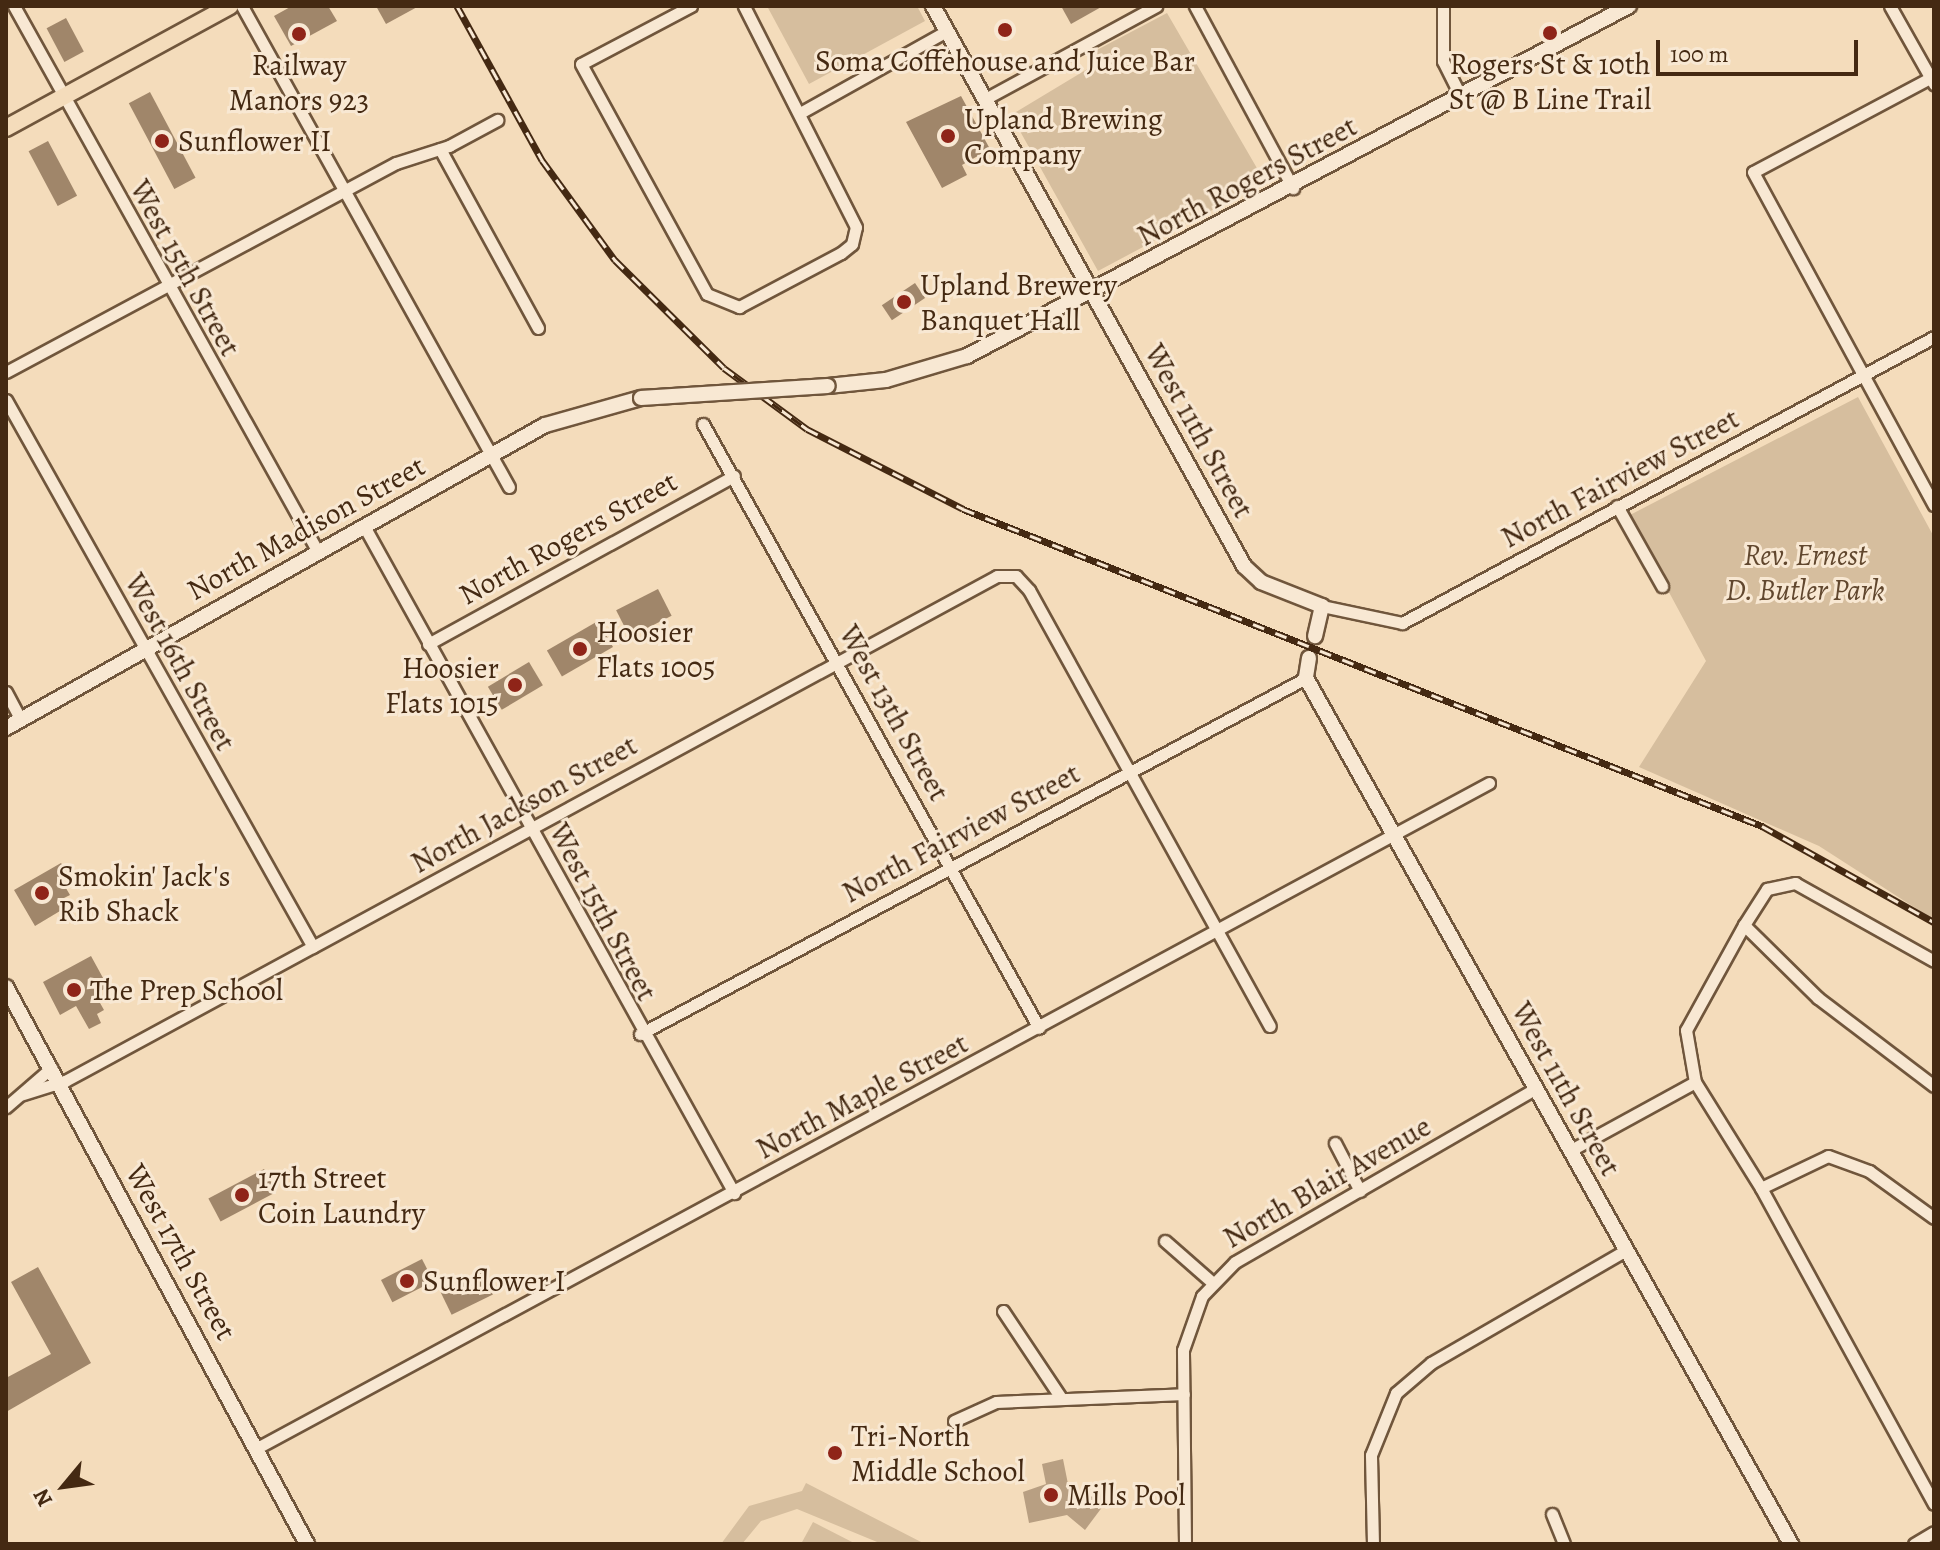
<!DOCTYPE html>
<style>
body{margin:0}
#map{position:relative;width:1940px;height:1550px;overflow:hidden;background:#f4dcbb;font-family:Alegreya,serif}
div>[style]{position:absolute}
.green>*{inset:0;background:#d6be9e}
.water>*{inset:0;background:#b89f82}
.building>*{inset:0;background:#a0866a;transform-origin:0 0}
.roads{filter:drop-shadow(2px 0 #70563c) drop-shadow(-2px 0 #70563c) drop-shadow(0 2px #70563c) drop-shadow(0 -2px #70563c)}
.minor>*{height:11px;margin:-5.5px;padding:0 5.5px;transform-origin:5.5px;border-radius:5.5px;background:#f8e8d3}
.tertiary>*{height:14px;margin:-7px;padding:0 7px;transform-origin:7px;border-radius:7px;background:#f8e8d3}
.secondary>*{height:14px;margin:-7px;padding:0 7px;transform-origin:7px;border-radius:7px;background:#f8e8d3}
.primary>*{height:16px;margin:-8px;padding:0 8px;transform-origin:8px;border-radius:8px;background:#f4dcbb}
.rail>*{height:7px;margin-top:-3.5px;transform-origin:0;background:repeating-linear-gradient(90deg,#f8e8d3 0 12px,#442912 0 24px);box-sizing:border-box;border-block:2px solid #442912}
.bridges{filter:drop-shadow(2px 0 #70563c) drop-shadow(-2px 0 #70563c) drop-shadow(0 2px #70563c) drop-shadow(0 -2px #70563c)}
.tertiary-bridge>*{height:14px;margin:-7px;padding:0 7px;transform-origin:7px;border-radius:7px;background:#f8e8d3}
.dots>*{width:22px;height:22px;translate:-50% -50%;box-sizing:border-box;border:4px solid #f8e8d3;border-radius:50%}
span{translate:-50% -50%;white-space:nowrap;text-align:center;line-height:1.15;-webkit-text-stroke:6px #f8e8d3;paint-order:stroke}
.poi-label{font-size:30px;color:#442912}
.left{translate:0 -50%;text-align:left}
.right{translate:-100% -50%;text-align:right}
.street-label{font-size:30px;color:#442912}
.park-label{font-size:30px;color:#61472e;font-style:italic}
.frame{position:absolute;inset:0;border:8px solid #442912;pointer-events:none}
.north{position:absolute;left:24px;top:1446px;width:80px;height:80px;-webkit-text-stroke:6px #f8e8d3;paint-order:stroke;rotate:241deg;font-size:22px;font-weight:700;line-height:32px;text-align:center;color:#442912}
.north::after{content:'';display:block;margin:auto;width:28px;height:36px;background:#442912;clip-path:polygon(50% 0,100% 100%,50% 72%,0 100%)}
.scale{position:absolute;left:1656px;top:40px;width:202px;height:36px;box-sizing:border-box;border:4px solid #442912;border-top:0;padding-left:10px;font-size:24px;line-height:28px;white-space:nowrap;color:#442912;-webkit-text-stroke:6px #f8e8d3;paint-order:stroke}
</style>
<div id="map">
<div class="green">
<i style="clip-path:polygon(767px 6px,917px 6px,925px 21px,809px 84px)"></i>
<i style="clip-path:polygon(1167px 13px,1265px 182px,1098px 271px,1011px 115px,1089px 68px,1093px 52px)"></i>
<i style="clip-path:polygon(1858px 397px,1934px 537px,1934px 920px,1819px 846px,1639px 767px,1706px 661px,1628px 516px)"></i>
<i style="clip-path:polygon(806px 1483px,925px 1544px,882px 1544px,797px 1509px,761px 1521px,742px 1544px,721px 1544px,749px 1506px,802px 1491px)"></i>
<i style="clip-path:polygon(813px 1522px,856px 1544px,801px 1544px)"></i>
</div>
<div class="water">
<i style="clip-path:polygon(1063px 1459px,1069px 1489px,1082px 1498px,1095px 1484px,1106px 1502px,1085px 1530px,1067px 1515px,1029px 1523px,1023px 1492px,1046px 1484px,1042px 1464px)"></i>
</div>
<div class="building">
<i style="clip-path:polygon(292px 6px,328px 6px,337px 21px,291px 46px,274px 16px)"></i>
<i style="clip-path:polygon(376px 6px,419px 6px,386px 24px)"></i>
<i style="clip-path:polygon(1061px 6px,1103px 6px,1071px 24px)"></i>
<i style="left:66px;top:18px;width:38px;height:22px;rotate:62deg"></i>
<i style="left:150px;top:92px;width:97px;height:24px;rotate:62deg"></i>
<i style="clip-path:polygon(961px 96px,990px 149px,962px 165px,967px 175px,942px 188px,906px 122px)"></i>
<i style="left:48px;top:141px;width:62px;height:22px;rotate:62deg"></i>
<i style="left:915px;top:283px;width:18px;height:40px;rotate:56deg"></i>
<i style="left:658px;top:589px;width:30px;height:47px;rotate:63deg"></i>
<i style="left:598px;top:621px;width:30px;height:59px;rotate:60deg"></i>
<i style="left:529px;top:662px;width:27px;height:48px;rotate:59deg"></i>
<i style="clip-path:polygon(61px 863px,68px 873px,60px 878px,70px 895px,60px 900px,65px 908px,35px 926px,14px 890px)"></i>
<i style="clip-path:polygon(91px 956px,108px 987px,95px 994px,104px 1010px,97px 1014px,101px 1023px,89px 1029px,76px 1006px,60px 1015px,43px 982px)"></i>
<i style="left:264px;top:1169px;width:26px;height:63px;rotate:62deg"></i>
<i style="left:422px;top:1259px;width:25px;height:46px;rotate:63deg"></i>
<i style="clip-path:polygon(38px 1267px,91px 1363px,6px 1412px,6px 1378px,51px 1354px,11px 1282px)"></i>
<i style="left:482px;top:1272px;width:25px;height:46px;rotate:64deg"></i>
</div>
<div class="roads">
<div class="minor">
<i style="left:14px;top:6px;width:625px;rotate:60.89deg"></i>
<i style="left:242px;top:6px;width:550px;rotate:60.97deg"></i>
<i style="left:691px;top:6px;width:124px;rotate:152.2deg"></i>
<i style="left:581px;top:64px;width:262px;rotate:61.3deg"></i>
<i style="left:707px;top:294px;width:35px;rotate:22deg"></i>
<i style="left:739px;top:307px;width:115px;rotate:-27.9deg"></i>
<i style="left:841px;top:253px;width:14px;rotate:-39deg"></i>
<i style="left:852px;top:244px;width:17px;rotate:-77deg"></i>
<i style="left:856px;top:227px;width:248px;rotate:-116.9deg"></i>
<i style="left:1195px;top:6px;width:207px;rotate:61.7deg"></i>
<i style="left:1443px;top:6px;width:55px;rotate:90deg"></i>
<i style="left:1443px;top:61px;width:40px;rotate:63.4deg"></i>
<i style="left:1890px;top:6px;width:90px;rotate:60.6deg"></i>
<i style="left:1930px;top:78px;width:200px;rotate:152deg"></i>
<i style="left:1753px;top:172px;width:379px;rotate:61.5deg"></i>
<i style="left:985px;top:99px;width:195px;rotate:-28.5deg"></i>
<i style="left:800px;top:113px;width:168px;rotate:-29.2deg"></i>
<i style="left:440px;top:149px;width:204px;rotate:61.3deg"></i>
<i style="left:6px;top:372px;width:442px;rotate:-28.2deg"></i>
<i style="left:396px;top:163px;width:56px;rotate:-17.8deg"></i>
<i style="left:449px;top:146px;width:55px;rotate:-28.4deg"></i>
<i style="left:6px;top:400px;width:627px;rotate:60.7deg"></i>
<i style="left:703px;top:424px;width:691px;rotate:60.91deg"></i>
<i style="left:1617px;top:506px;width:92px;rotate:60.6deg"></i>
<i style="left:364px;top:526px;width:763px;rotate:60.98deg"></i>
<i style="left:1322px;top:606px;width:82px;rotate:12deg"></i>
<i style="left:1402px;top:623px;width:604px;rotate:-28.26deg"></i>
<i style="left:428px;top:644px;width:349px;rotate:-28.8deg"></i>
<i style="left:6px;top:692px;width:32px;rotate:62deg"></i>
<i style="left:1744px;top:925px;width:43px;rotate:-57.4deg"></i>
<i style="left:1767px;top:889px;width:29px;rotate:-12deg"></i>
<i style="left:1795px;top:883px;width:159px;rotate:29.3deg"></i>
<i style="left:640px;top:1034px;width:755px;rotate:-28.13deg"></i>
<i style="left:1934px;top:1086px;width:146px;rotate:-142.8deg"></i>
<i style="left:1818px;top:998px;width:104px;rotate:-135.4deg"></i>
<i style="left:1744px;top:925px;width:120px;rotate:118.9deg"></i>
<i style="left:1686px;top:1030px;width:53px;rotate:80.2deg"></i>
<i style="left:1695px;top:1082px;width:125px;rotate:58.1deg"></i>
<i style="left:1761px;top:1188px;width:360px;rotate:61.3deg"></i>
<i style="left:23px;top:1094px;width:44px;rotate:-17.2deg"></i>
<i style="left:65px;top:1081px;width:1060px;rotate:-28.45deg"></i>
<i style="left:997px;top:576px;width:19px"></i>
<i style="left:1016px;top:576px;width:19px;rotate:47deg"></i>
<i style="left:1029px;top:590px;width:498px;rotate:61.1deg"></i>
<i style="left:6px;top:1107px;width:60px;rotate:-40.9deg"></i>
<i style="left:1335px;top:1143px;width:54px;rotate:62.5deg"></i>
<i style="left:1571px;top:1150px;width:141px;rotate:-28.7deg"></i>
<i style="left:1761px;top:1188px;width:74px;rotate:-25.5deg"></i>
<i style="left:1828px;top:1156px;width:44px;rotate:20.1deg"></i>
<i style="left:1869px;top:1171px;width:80px;rotate:35.9deg"></i>
<i style="left:1165px;top:1241px;width:64px;rotate:41.2deg"></i>
<i style="left:1003px;top:1311px;width:105px;rotate:56.3deg"></i>
<i style="left:954px;top:1421px;width:46px;rotate:-24.3deg"></i>
<i style="left:996px;top:1402px;width:188px;rotate:-2.4deg"></i>
<i style="left:257px;top:1448px;width:1400px;rotate:-28.36deg"></i>
<i style="left:1552px;top:1514px;width:32px;rotate:68deg"></i>
<i style="left:1185px;top:1544px;width:194px;rotate:-90.6deg"></i>
<i style="left:1183px;top:1350px;width:57px;rotate:-70.6deg"></i>
<i style="left:1202px;top:1296px;width:47px;rotate:-45.9deg"></i>
<i style="left:1235px;top:1262px;width:348px;rotate:-30deg"></i>
<i style="left:1373px;top:1544px;width:89px;rotate:-91.3deg"></i>
<i style="left:1371px;top:1455px;width:67px;rotate:-68deg"></i>
<i style="left:1396px;top:1393px;width:46px;rotate:-40.6deg"></i>
<i style="left:1431px;top:1363px;width:225px;rotate:-30.1deg"></i>
<i style="left:1914px;top:1544px;width:23px;rotate:-31deg"></i>
</div>
<div class="tertiary">
<i style="left:933px;top:6px;width:641px;rotate:60.95deg"></i>
<i style="left:1244px;top:566px;width:23px;rotate:43deg"></i>
<i style="left:1261px;top:582px;width:66px;rotate:21.5deg"></i>
<i style="left:1322px;top:606px;width:31px;rotate:103deg"></i>
<i style="left:828px;top:386px;width:58px;rotate:-5.9deg"></i>
<i style="left:886px;top:380px;width:84px;rotate:-16.5deg"></i>
<i style="left:967px;top:356px;width:749px;rotate:-27.87deg"></i>
<i style="left:1309px;top:658px;width:20px;rotate:99deg"></i>
<i style="left:1306px;top:678px;width:993px;rotate:60.75deg"></i>
<i style="left:6px;top:728px;width:618px;rotate:-29.34deg"></i>
<i style="left:545px;top:425px;width:100px;rotate:-15.7deg"></i>
</div>
<div class="secondary">
<i style="left:6px;top:987px;width:633px;rotate:61.61deg"></i>
</div>
<div class="primary">
<i style="left:6px;top:128px;width:255px;rotate:-28.6deg"></i>
</div>
</div>
<div class="rail">
<i style="left:457px;top:6px;width:176px;rotate:61.1deg"></i>
<i style="left:542px;top:160px;width:124px;rotate:53.9deg"></i>
<i style="left:615px;top:260px;width:153px;rotate:44.7deg"></i>
<i style="left:724px;top:368px;width:103px;rotate:36.3deg"></i>
<i style="left:807px;top:429px;width:175px;rotate:27.1deg"></i>
<i style="left:963px;top:509px;width:860px;rotate:21.64deg"></i>
<i style="left:1762px;top:826px;width:197px;rotate:29.2deg"></i>
</div>
<div class="bridges">
<div class="tertiary-bridge">
<i style="left:641px;top:398px;width:187px;rotate:-3.7deg"></i>
</div>
</div>
<div class="dots">
<i style="left:1005px;top:30px;background:#8f2418"></i>
<i style="left:1550px;top:33px;background:#8f2418"></i>
<i style="left:299px;top:34px;background:#8f2418"></i>
<i style="left:948px;top:136px;background:#8f2418"></i>
<i style="left:162px;top:141px;background:#8f2418"></i>
<i style="left:904px;top:302px;background:#8f2418"></i>
<i style="left:580px;top:649px;background:#8f2418"></i>
<i style="left:515px;top:685px;background:#8f2418"></i>
<i style="left:42px;top:893px;background:#8f2418"></i>
<i style="left:74px;top:990px;background:#8f2418"></i>
<i style="left:242px;top:1195px;background:#8f2418"></i>
<i style="left:407px;top:1281px;background:#8f2418"></i>
<i style="left:835px;top:1453px;background:#8f2418"></i>
<i style="left:1051px;top:1495px;background:#8f2418"></i>
</div>
<div class="poi-label">
<span style="left:1005px;top:61px">Soma Coffehouse and Juice Bar</span>
<span style="left:1550px;top:81px">Rogers St &amp; 10th<br>St @ B Line Trail</span>
<span style="left:299px;top:82px">Railway<br>Manors 923</span>
<span class="left" style="left:964px;top:136px">Upland Brewing<br>Company</span>
<span class="left" style="left:178px;top:141px">Sunflower II</span>
<span class="left" style="left:920px;top:302px">Upland Brewery<br>Banquet Hall</span>
<span class="left" style="left:596px;top:649px">Hoosier<br>Flats 1005</span>
<span class="right" style="left:499px;top:685px">Hoosier<br>Flats 1015</span>
<span class="left" style="left:58px;top:893px">Smokin' Jack's<br>Rib Shack</span>
<span class="left" style="left:90px;top:990px">The Prep School</span>
<span class="left" style="left:258px;top:1195px">17th Street<br>Coin Laundry</span>
<span class="left" style="left:423px;top:1281px">Sunflower I</span>
<span class="left" style="left:851px;top:1453px">Tri-North<br>Middle School</span>
<span class="left" style="left:1067px;top:1495px">Mills Pool</span>
</div>
<div class="street-label">
<span style="left:1247px;top:181px;rotate:-28deg">North Rogers Street</span>
<span style="left:185px;top:268px;rotate:61deg">West 15th Street</span>
<span style="left:1199px;top:431px;rotate:61deg">West 11th Street</span>
<span style="left:1620px;top:478px;rotate:-28deg">North Fairview Street</span>
<span style="left:306px;top:528px;rotate:-29deg">North Madison Street</span>
<span style="left:568px;top:538px;rotate:-29deg">North Rogers Street</span>
<span style="left:180px;top:662px;rotate:61deg">West 16th Street</span>
<span style="left:894px;top:713px;rotate:61deg">West 13th Street</span>
<span style="left:524px;top:804px;rotate:-29deg">North Jackson Street</span>
<span style="left:961px;top:833px;rotate:-28deg">North Fairview Street</span>
<span style="left:603px;top:912px;rotate:62deg">West 15th Street</span>
<span style="left:1566px;top:1089px;rotate:61deg">West 11th Street</span>
<span style="left:862px;top:1096px;rotate:-28deg">North Maple Street</span>
<span style="left:1327px;top:1182px;rotate:-30deg">North Blair Avenue</span>
<span style="left:181px;top:1252px;rotate:61deg">West 17th Street</span>
</div>
<div class="park-label">
<span style="left:1805px;top:572px">Rev. Ernest<br>D. Butler Park</span>
</div>
<div class="frame"></div>
<div class="north">N</div>
<div class="scale">100 m</div>
</div>
